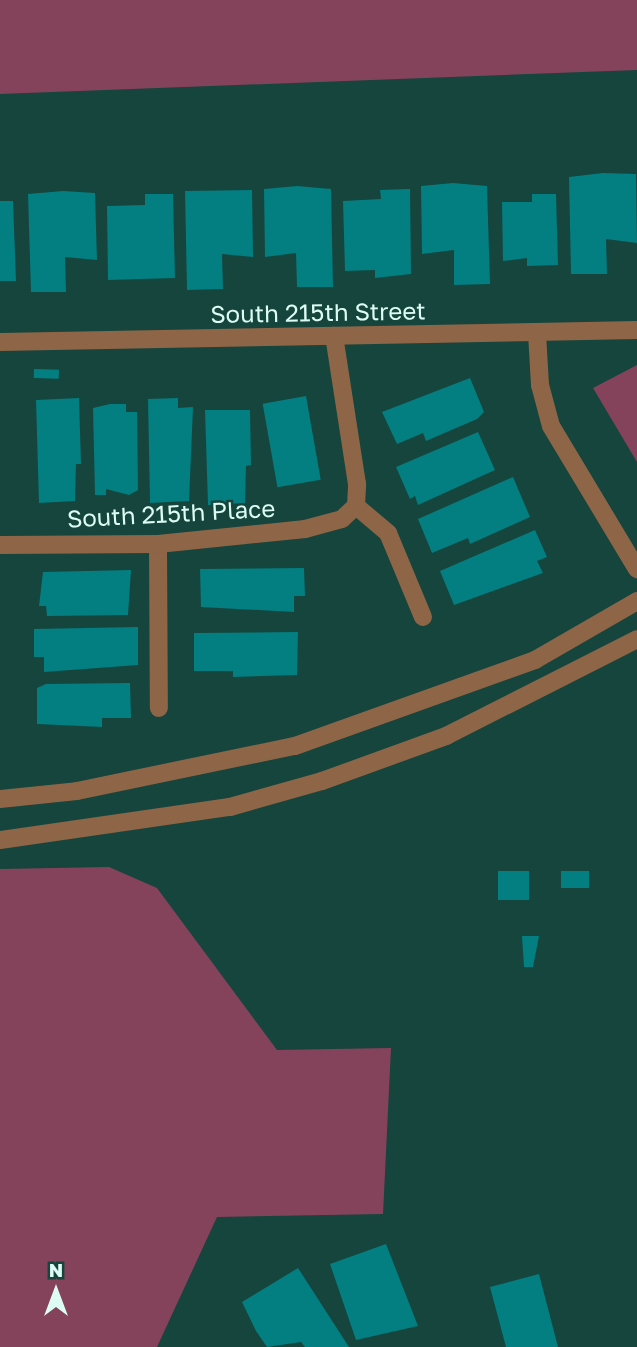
<!DOCTYPE html>
<style>
body{margin:0}
#map{position:relative;width:637px;height:1347px;overflow:hidden;background:#15453c;font-family:"Golos Text",sans-serif}
div>[style]{position:absolute}
.green>*{inset:0;background:#84435b}
.building>*{inset:0;background:#037e81;transform-origin:0 0}
.service>*{height:18px;margin:-9px;padding:0 9px;transform-origin:9px;border-radius:9px;background:#8e6547}
.minor>*{height:18px;margin:-9px;padding:0 9px;transform-origin:9px;border-radius:9px;background:#8e6547}
.tertiary>*{height:18px;margin:-9px;padding:0 9px;transform-origin:9px;border-radius:9px;background:#8e6547}
span{translate:-50% -50%;white-space:nowrap;text-align:center;line-height:1.15;-webkit-text-stroke:5px #15453c;paint-order:stroke}
.street-label{font-size:24px;color:#ddfcf4}
.north{position:absolute;left:21px;top:1256px;width:70px;height:70px;-webkit-text-stroke:5px #15453c;paint-order:stroke;rotate:0deg;font-size:19px;font-weight:700;line-height:28px;text-align:center;color:#ddfcf4}
.north::after{content:'';display:block;margin:auto;width:24px;height:32px;background:#ddfcf4;clip-path:polygon(50% 0,100% 100%,50% 72%,0 100%)}
</style>
<div id="map">
<div class="green">
<i style="clip-path:polygon(0 0,637px 0,637px 70px,0 94px)"></i>
<i style="clip-path:polygon(637px 365px,637px 462px,593px 388px)"></i>
<i style="clip-path:polygon(109px 867px,157px 888px,277px 1050px,391px 1048px,383px 1214px,217px 1217px,157px 1347px,0 1347px,0 869px)"></i>
</div>
<div class="building">
<i style="clip-path:polygon(603px 173px,636px 174px,637px 243px,606px 239px,607px 274px,571px 274px,569px 177px)"></i>
<i style="clip-path:polygon(453px 183px,487px 186px,490px 284px,454px 285px,454px 250px,422px 254px,421px 186px)"></i>
<i style="clip-path:polygon(297px 186px,331px 189px,333px 287px,297px 287px,296px 253px,265px 257px,264px 189px)"></i>
<i style="clip-path:polygon(410px 189px,411px 274px,375px 278px,375px 270px,345px 271px,343px 201px,381px 199px,380px 190px)"></i>
<i style="clip-path:polygon(252px 190px,253px 257px,222px 254px,223px 289px,187px 290px,185px 191px)"></i>
<i style="clip-path:polygon(63px 191px,95px 193px,97px 260px,65px 257px,66px 292px,31px 292px,28px 194px)"></i>
<i style="clip-path:polygon(145px 194px,173px 194px,175px 278px,108px 280px,107px 206px,145px 205px)"></i>
<i style="clip-path:polygon(532px 194px,556px 194px,558px 265px,527px 266px,527px 258px,503px 261px,502px 202px,532px 202px)"></i>
<i style="clip-path:polygon(0 201px,13px 201px,16px 281px,0 281px)"></i>
<i style="left:34px;top:369px;width:25px;height:9px;rotate:2deg"></i>
<i style="clip-path:polygon(470px 378px,484px 412px,477px 419px,426px 441px,423px 433px,397px 444px,382px 412px)"></i>
<i style="left:306px;top:396px;width:85px;height:44px;rotate:80deg"></i>
<i style="clip-path:polygon(79px 398px,81px 464px,76px 464px,75px 501px,39px 503px,36px 400px)"></i>
<i style="clip-path:polygon(178px 398px,178px 408px,193px 407px,189px 501px,150px 503px,148px 399px)"></i>
<i style="clip-path:polygon(110px 404px,126px 404px,126px 412px,137px 412px,138px 490px,129px 495px,106px 489px,106px 495px,95px 495px,93px 408px)"></i>
<i style="clip-path:polygon(205px 410px,250px 410px,251px 465px,246px 466px,245px 503px,208px 505px)"></i>
<i style="clip-path:polygon(478px 432px,495px 470px,418px 505px,415px 496px,410px 499px,396px 467px)"></i>
<i style="clip-path:polygon(513px 477px,530px 517px,470px 544px,468px 538px,432px 553px,418px 519px)"></i>
<i style="clip-path:polygon(535px 530px,547px 557px,537px 561px,543px 573px,454px 605px,440px 571px)"></i>
<i style="clip-path:polygon(304px 568px,305px 596px,294px 596px,294px 612px,201px 607px,200px 569px)"></i>
<i style="clip-path:polygon(131px 570px,128px 615px,47px 616px,46px 606px,39px 606px,43px 572px)"></i>
<i style="clip-path:polygon(138px 627px,138px 665px,44px 672px,44px 657px,34px 657px,34px 629px)"></i>
<i style="clip-path:polygon(298px 632px,297px 675px,233px 677px,233px 671px,194px 671px,194px 633px)"></i>
<i style="clip-path:polygon(130px 683px,131px 718px,102px 718px,102px 727px,37px 724px,37px 688px,46px 684px)"></i>
<i style="left:498px;top:871px;width:31px;height:29px"></i>
<i style="left:589px;top:871px;width:17px;height:28px;rotate:90deg"></i>
<i style="clip-path:polygon(522px 936px,539px 936px,533px 967px,524px 967px)"></i>
<i style="clip-path:polygon(386px 1244px,418px 1326px,356px 1340px,330px 1264px)"></i>
<i style="clip-path:polygon(298px 1268px,349px 1347px,305px 1347px,301px 1342px,267px 1347px,256px 1331px,242px 1302px)"></i>
<i style="clip-path:polygon(539px 1274px,558px 1347px,506px 1347px,490px 1287px)"></i>
</div>
<div class="service">
<i style="left:356px;top:506px;width:42px;rotate:40.2deg"></i>
<i style="left:388px;top:533px;width:91px;rotate:67.4deg"></i>
</div>
<div class="minor">
<i style="left:537px;top:333px;width:52px;rotate:86.7deg"></i>
<i style="left:540px;top:385px;width:42px;rotate:75deg"></i>
<i style="left:551px;top:426px;width:167px;rotate:59deg"></i>
<i style="left:0;top:342px;width:637px;rotate:-1.08deg"></i>
<i style="left:158px;top:544px;width:164px;rotate:89.7deg"></i>
<i style="left:0;top:545px;width:158px;rotate:-0.4deg"></i>
<i style="left:158px;top:544px;width:148px;rotate:-5.8deg"></i>
<i style="left:305px;top:529px;width:38px;rotate:-15deg"></i>
<i style="left:342px;top:519px;width:19px;rotate:-43deg"></i>
<i style="left:356px;top:506px;width:22px;rotate:-87deg"></i>
<i style="left:357px;top:484px;width:150px;rotate:-98.8deg"></i>
</div>
<div class="tertiary">
<i style="left:0;top:799px;width:77px;rotate:-5.9deg"></i>
<i style="left:77px;top:791px;width:223px;rotate:-11.7deg"></i>
<i style="left:295px;top:746px;width:255px;rotate:-19.7deg"></i>
<i style="left:535px;top:660px;width:118px;rotate:-30deg"></i>
<i style="left:0;top:840px;width:232px;rotate:-8.2deg"></i>
<i style="left:230px;top:807px;width:96px;rotate:-15.8deg"></i>
<i style="left:322px;top:781px;width:132px;rotate:-19.9deg"></i>
<i style="left:446px;top:736px;width:214px;rotate:-26.9deg"></i>
</div>
<div class="street-label">
<span style="left:318px;top:312px;rotate:-1deg">South 215th Street</span>
<span style="left:171px;top:513px;rotate:-3deg">South 215th Place</span>
</div>
<div class="north">N</div>
</div>
